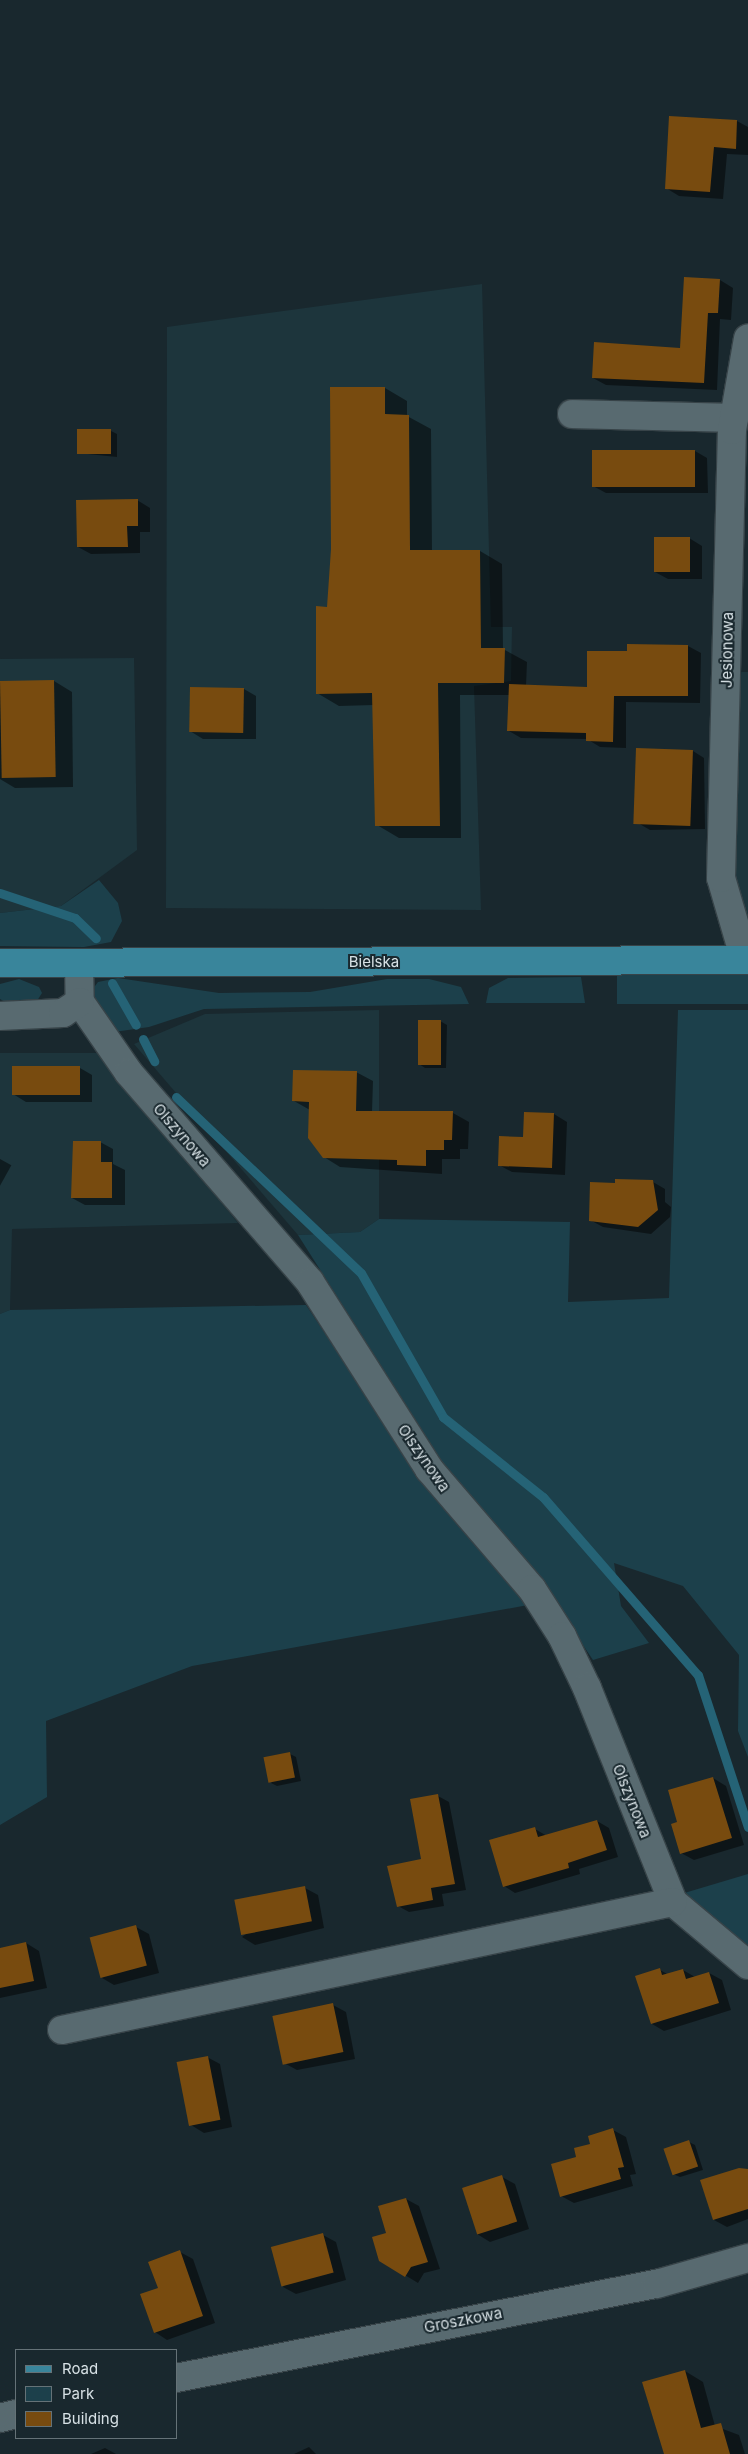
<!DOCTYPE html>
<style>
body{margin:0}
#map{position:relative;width:748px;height:2454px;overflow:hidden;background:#19282e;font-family:Inter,sans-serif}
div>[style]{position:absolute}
.built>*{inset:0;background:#1d353c}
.green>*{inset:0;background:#1c404b;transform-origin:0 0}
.shadow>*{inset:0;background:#0007;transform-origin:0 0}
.stream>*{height:9px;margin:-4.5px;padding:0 4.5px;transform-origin:4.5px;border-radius:4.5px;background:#256376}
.building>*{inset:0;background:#784b0f;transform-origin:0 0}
.roads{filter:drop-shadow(1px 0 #374348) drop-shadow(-1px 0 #374348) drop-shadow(0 1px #374348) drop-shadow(0 -1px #374348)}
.minor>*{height:28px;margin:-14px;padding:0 14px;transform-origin:14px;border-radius:14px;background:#586a70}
.major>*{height:28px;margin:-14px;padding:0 14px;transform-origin:14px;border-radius:14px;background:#39859b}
span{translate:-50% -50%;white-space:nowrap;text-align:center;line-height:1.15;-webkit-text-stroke:4px #19282e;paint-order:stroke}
.street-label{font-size:15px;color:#d7e1e5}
.legend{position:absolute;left:15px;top:2349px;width:162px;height:90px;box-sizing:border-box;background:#19282e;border:1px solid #657277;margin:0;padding:6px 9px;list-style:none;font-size:15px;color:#d7e1e5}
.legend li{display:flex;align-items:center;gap:10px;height:25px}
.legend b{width:25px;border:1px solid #657277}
</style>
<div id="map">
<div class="built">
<i style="clip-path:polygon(482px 284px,491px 627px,512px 627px,511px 681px,474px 686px,481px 910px,166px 908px,167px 327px)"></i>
<i style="clip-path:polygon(134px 658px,137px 850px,61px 906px,0 913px,0 659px)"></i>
<i style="clip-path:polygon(734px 672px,748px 672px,748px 928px,730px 879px)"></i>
<i style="clip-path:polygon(379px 1010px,379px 1219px,360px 1232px,298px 1235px,134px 1044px,205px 1014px)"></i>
<i style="clip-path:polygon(0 1053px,99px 1053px,238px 1223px,12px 1229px,10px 1310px,0 1314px)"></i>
</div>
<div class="green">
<i style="clip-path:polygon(99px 880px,118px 903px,122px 921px,111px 942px,84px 947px,0 946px,0 913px,61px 906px)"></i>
<i style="left:748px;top:975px;width:29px;height:131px;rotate:90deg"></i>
<i style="clip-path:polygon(581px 977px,585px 1003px,486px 1003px,489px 988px,508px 978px)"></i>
<i style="clip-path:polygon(118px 978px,219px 993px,310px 992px,387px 979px,429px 979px,461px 987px,469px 1004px,204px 1009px,149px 1027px,114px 1032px,89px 994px,98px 982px)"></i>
<i style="clip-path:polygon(19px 979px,39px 987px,42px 993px,35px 1004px,14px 1007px,0 999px,0 984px)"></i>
<i style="clip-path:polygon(678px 1010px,748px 1010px,748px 1757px,738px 1731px,739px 1655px,683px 1586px,614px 1563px,621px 1606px,649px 1643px,593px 1660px,541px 1583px,443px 1463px,298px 1235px,360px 1232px,379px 1219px,570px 1222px,568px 1302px,669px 1298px)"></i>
<i style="clip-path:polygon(306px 1305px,422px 1478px,528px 1605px,192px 1666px,46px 1721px,47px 1797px,0 1825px,0 1314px,10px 1310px)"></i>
<i style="clip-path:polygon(748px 1874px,748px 1945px,681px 1894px)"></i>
</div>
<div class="shadow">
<i style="clip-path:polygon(670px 117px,737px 121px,748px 127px,748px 155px,727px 154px,723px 199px,679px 196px,666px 188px)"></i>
<i style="clip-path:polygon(720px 280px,733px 288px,731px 320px,720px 319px,717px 390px,606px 385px,593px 378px,681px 349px)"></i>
<i style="clip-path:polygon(385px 388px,407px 401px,407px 416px,431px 429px,432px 551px,480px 551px,502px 564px,503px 649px,527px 662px,526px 686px,588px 688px,629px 653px,688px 646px,701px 653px,700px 703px,626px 702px,626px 748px,600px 747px,587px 739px,521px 738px,509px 731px,510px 695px,460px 695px,461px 838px,399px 838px,377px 825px,374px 705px,339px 706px,317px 693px,329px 608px)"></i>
<i style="clip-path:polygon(111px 431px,117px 434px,117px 457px,78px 453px)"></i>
<i style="clip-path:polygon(695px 451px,707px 458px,708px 493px,606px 493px,593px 486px)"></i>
<i style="clip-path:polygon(137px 500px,150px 508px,150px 532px,140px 532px,140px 553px,91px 554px,78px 547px)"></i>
<i style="clip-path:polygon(689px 538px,702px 546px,702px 579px,668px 579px,655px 572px)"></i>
<i style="clip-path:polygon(54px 681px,72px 692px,73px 787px,15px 788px,0 779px,0 682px)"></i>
<i style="clip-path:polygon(244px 689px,256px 696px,256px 739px,203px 739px,190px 731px)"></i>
<i style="clip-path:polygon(693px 751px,704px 758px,705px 829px,650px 830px,638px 823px)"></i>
<i style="clip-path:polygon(440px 1021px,447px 1025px,446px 1068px,425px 1068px,419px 1064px)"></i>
<i style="clip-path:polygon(80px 1068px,92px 1075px,92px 1102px,26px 1102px,13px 1094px)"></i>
<i style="clip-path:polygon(356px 1072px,373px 1081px,372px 1112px,453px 1113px,469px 1122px,468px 1149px,460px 1149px,460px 1159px,442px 1159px,442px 1174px,340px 1167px,324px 1157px,310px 1110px,294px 1101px)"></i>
<i style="clip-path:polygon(526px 1113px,554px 1114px,567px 1122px,565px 1175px,512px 1172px,499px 1165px,525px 1139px)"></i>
<i style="clip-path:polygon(100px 1142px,113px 1149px,113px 1164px,125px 1170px,125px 1205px,85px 1205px,72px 1198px)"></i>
<i style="left:0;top:1159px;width:13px;height:110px;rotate:29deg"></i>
<i style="clip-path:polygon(653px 1182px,665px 1189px,665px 1202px,671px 1207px,670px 1217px,651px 1234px,603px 1227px,590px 1220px,591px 1184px)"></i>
<i style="clip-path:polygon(290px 1754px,296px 1757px,301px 1781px,277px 1786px,271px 1783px)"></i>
<i style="clip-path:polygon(713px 1778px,726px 1786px,744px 1845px,694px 1860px,681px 1853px)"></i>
<i style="clip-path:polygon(438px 1796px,449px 1802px,466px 1890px,442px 1894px,444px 1906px,409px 1912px,398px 1906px,422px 1860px)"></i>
<i style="clip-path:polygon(597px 1821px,609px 1828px,618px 1857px,579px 1869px,580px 1874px,515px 1893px,504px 1886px,535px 1829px,547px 1836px)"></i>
<i style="clip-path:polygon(305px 1888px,318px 1895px,324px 1928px,255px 1945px,242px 1937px)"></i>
<i style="clip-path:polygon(136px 1927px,149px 1934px,159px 1973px,114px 1985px,102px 1978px)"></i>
<i style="clip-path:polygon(26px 1943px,39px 1951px,47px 1988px,0 1998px,0 1949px)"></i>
<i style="clip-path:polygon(660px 1970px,669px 1975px,683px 1970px,695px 1977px,709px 1973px,722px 1980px,731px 2010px,664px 2031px,652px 2024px)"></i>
<i style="clip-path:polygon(333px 2005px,346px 2012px,355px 2059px,297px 2070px,284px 2063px)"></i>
<i style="clip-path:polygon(207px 2057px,220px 2064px,232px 2127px,204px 2133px,191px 2125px)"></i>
<i style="clip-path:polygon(613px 2130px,626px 2137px,636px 2174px,630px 2175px,633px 2186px,574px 2203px,561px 2196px,578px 2158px)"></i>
<i style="clip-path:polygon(689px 2142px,695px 2145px,703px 2170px,680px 2177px,673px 2174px,666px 2149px)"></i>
<i style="clip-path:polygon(748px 2170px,748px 2219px,727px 2227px,714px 2220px)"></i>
<i style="clip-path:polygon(502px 2177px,515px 2184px,529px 2229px,490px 2242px,477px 2234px)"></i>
<i style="clip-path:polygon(406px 2199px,419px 2206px,440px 2269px,424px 2273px,418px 2283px,380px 2260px,387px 2234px)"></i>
<i style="clip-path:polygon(323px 2235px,336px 2242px,346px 2280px,296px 2294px,283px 2287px)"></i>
<i style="clip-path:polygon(180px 2252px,193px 2259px,215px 2323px,167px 2340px,155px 2332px,159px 2289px)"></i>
<i style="clip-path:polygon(685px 2371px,703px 2382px,715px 2426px,739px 2435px,745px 2454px,665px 2454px)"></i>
<i style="clip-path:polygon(309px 2447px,316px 2454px,294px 2454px)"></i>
<i style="clip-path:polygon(105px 2448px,116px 2454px,91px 2454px)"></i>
</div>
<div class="stream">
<i style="left:0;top:893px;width:79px;rotate:18.4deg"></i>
<i style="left:75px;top:918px;width:29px;rotate:44deg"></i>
<i style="left:112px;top:983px;width:48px;rotate:60.3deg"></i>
<i style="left:143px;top:1039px;width:25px;rotate:63deg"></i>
<i style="left:176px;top:1097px;width:255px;rotate:43.6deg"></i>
<i style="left:361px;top:1273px;width:166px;rotate:60.3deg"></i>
<i style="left:443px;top:1417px;width:128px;rotate:38.7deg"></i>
<i style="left:543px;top:1497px;width:236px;rotate:49deg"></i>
<i style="left:698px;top:1675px;width:160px;rotate:71.8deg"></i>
</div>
<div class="building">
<i style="clip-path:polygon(669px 116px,737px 120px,736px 149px,714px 147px,710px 192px,665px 189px)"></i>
<i style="clip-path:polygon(684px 277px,720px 279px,718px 313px,708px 313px,704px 383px,592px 378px,594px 342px,680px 348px)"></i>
<i style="clip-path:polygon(330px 387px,385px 387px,385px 414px,409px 415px,410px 550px,480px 550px,481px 648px,505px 648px,504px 683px,438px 683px,440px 826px,375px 826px,372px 693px,316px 694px,316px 606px,327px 607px,331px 549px)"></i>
<i style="left:77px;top:429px;width:34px;height:25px"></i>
<i style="left:592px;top:450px;width:103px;height:37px"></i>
<i style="clip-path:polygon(138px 499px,138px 526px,127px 526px,128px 547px,77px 547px,76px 500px)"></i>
<i style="left:690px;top:537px;width:35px;height:36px;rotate:90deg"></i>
<i style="clip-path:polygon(627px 644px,688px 645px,688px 696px,614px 696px,613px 742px,586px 741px,586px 733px,507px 731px,509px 684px,587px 687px,587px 651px,627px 651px)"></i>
<i style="left:54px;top:680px;width:97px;height:54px;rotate:89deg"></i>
<i style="left:190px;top:687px;width:54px;height:45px;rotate:1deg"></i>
<i style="left:636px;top:748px;width:57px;height:76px;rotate:2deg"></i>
<i style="left:418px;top:1020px;width:23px;height:45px"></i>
<i style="left:12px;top:1066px;width:68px;height:29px"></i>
<i style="clip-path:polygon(293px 1070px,357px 1071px,356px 1111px,453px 1111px,452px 1140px,444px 1140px,444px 1150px,426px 1150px,426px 1166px,397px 1165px,397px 1160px,323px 1158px,308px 1138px,309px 1102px,292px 1101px)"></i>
<i style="clip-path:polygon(524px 1112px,554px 1113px,552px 1168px,498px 1166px,499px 1136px,523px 1137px)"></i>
<i style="clip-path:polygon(73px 1141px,101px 1141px,101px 1162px,112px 1162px,112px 1198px,71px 1198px)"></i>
<i style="clip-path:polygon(615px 1179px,653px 1180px,658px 1210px,638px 1227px,589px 1221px,590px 1182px,615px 1183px)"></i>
<i style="left:290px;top:1752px;width:26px;height:27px;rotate:79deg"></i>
<i style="clip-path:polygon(713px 1777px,732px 1838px,680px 1854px,671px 1824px,677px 1822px,668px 1790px)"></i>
<i style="clip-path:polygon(438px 1794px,455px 1884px,431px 1888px,433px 1900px,397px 1907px,387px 1866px,421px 1859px,410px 1799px)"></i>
<i style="clip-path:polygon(597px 1820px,607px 1850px,568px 1863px,569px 1868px,503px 1887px,489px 1840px,535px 1827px,538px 1837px)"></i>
<i style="left:305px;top:1886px;width:36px;height:72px;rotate:79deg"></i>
<i style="left:136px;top:1925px;width:42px;height:48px;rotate:75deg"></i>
<i style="clip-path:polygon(26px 1942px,34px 1981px,0 1988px,0 1948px)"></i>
<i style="clip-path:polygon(660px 1968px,662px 1975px,683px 1969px,686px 1979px,709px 1972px,719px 2003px,651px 2024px,635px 1976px)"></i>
<i style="left:333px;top:2003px;width:50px;height:62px;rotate:78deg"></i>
<i style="left:208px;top:2056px;width:65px;height:32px;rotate:79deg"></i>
<i style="clip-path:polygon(613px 2128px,624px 2167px,618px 2168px,621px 2179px,560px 2197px,551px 2164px,576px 2157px,574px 2148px,590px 2144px,588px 2136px)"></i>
<i style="left:689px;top:2140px;width:28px;height:27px;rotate:71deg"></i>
<i style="clip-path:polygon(739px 2168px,748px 2169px,748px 2209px,713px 2220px,700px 2180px)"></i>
<i style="left:502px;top:2175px;width:49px;height:42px;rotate:72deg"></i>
<i style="clip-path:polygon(406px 2198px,428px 2262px,411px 2267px,405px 2277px,379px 2261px,372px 2237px,386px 2233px,378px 2206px)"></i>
<i style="left:323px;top:2233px;width:41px;height:54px;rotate:75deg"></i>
<i style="clip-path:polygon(180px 2250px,203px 2316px,154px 2333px,140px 2294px,158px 2288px,148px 2262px)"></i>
<i style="clip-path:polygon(685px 2370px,701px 2428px,721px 2423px,730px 2454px,664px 2454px,642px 2382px)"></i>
</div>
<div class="roads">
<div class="minor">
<i style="left:572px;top:414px;width:162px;rotate:1.4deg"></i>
<i style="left:745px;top:960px;width:85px;rotate:-106.3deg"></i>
<i style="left:721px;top:878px;width:448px;rotate:-88.6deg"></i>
<i style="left:732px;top:430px;width:93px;rotate:-80.1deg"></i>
<i style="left:79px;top:963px;width:39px;rotate:89deg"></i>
<i style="left:80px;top:1002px;width:86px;rotate:55.4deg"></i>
<i style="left:129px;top:1073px;width:276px;rotate:49.1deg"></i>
<i style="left:310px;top:1282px;width:222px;rotate:57.5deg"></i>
<i style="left:429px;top:1469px;width:158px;rotate:49.4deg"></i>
<i style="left:532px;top:1589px;width:56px;rotate:57.4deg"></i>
<i style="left:562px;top:1636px;width:58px;rotate:64.3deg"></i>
<i style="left:587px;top:1688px;width:231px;rotate:68.1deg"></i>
<i style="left:673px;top:1902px;width:98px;rotate:40deg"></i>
<i style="left:0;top:1016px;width:63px;rotate:-2.7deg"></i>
<i style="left:63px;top:1013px;width:20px;rotate:-33deg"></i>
<i style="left:62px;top:2030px;width:624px;rotate:-11.83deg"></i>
<i style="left:176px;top:2378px;width:490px;rotate:-11.1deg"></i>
<i style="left:657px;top:2284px;width:95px;rotate:-15.9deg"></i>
<i style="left:0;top:2418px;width:16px;rotate:-14deg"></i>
</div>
<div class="major">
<i style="left:0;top:963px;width:748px;rotate:-0.23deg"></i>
</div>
</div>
<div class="street-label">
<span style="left:727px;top:650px;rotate:-89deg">Jesionowa</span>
<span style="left:374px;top:962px">Bielska</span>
<span style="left:182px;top:1135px;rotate:49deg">Olszynowa</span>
<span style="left:424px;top:1458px;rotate:55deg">Olszynowa</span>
<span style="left:632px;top:1801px;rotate:68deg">Olszynowa</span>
<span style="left:463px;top:2320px;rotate:-11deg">Groszkowa</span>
</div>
<ul class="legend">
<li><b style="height:6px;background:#39859b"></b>Road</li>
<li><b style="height:14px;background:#1c404b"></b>Park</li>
<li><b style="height:14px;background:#784b0f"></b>Building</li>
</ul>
</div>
